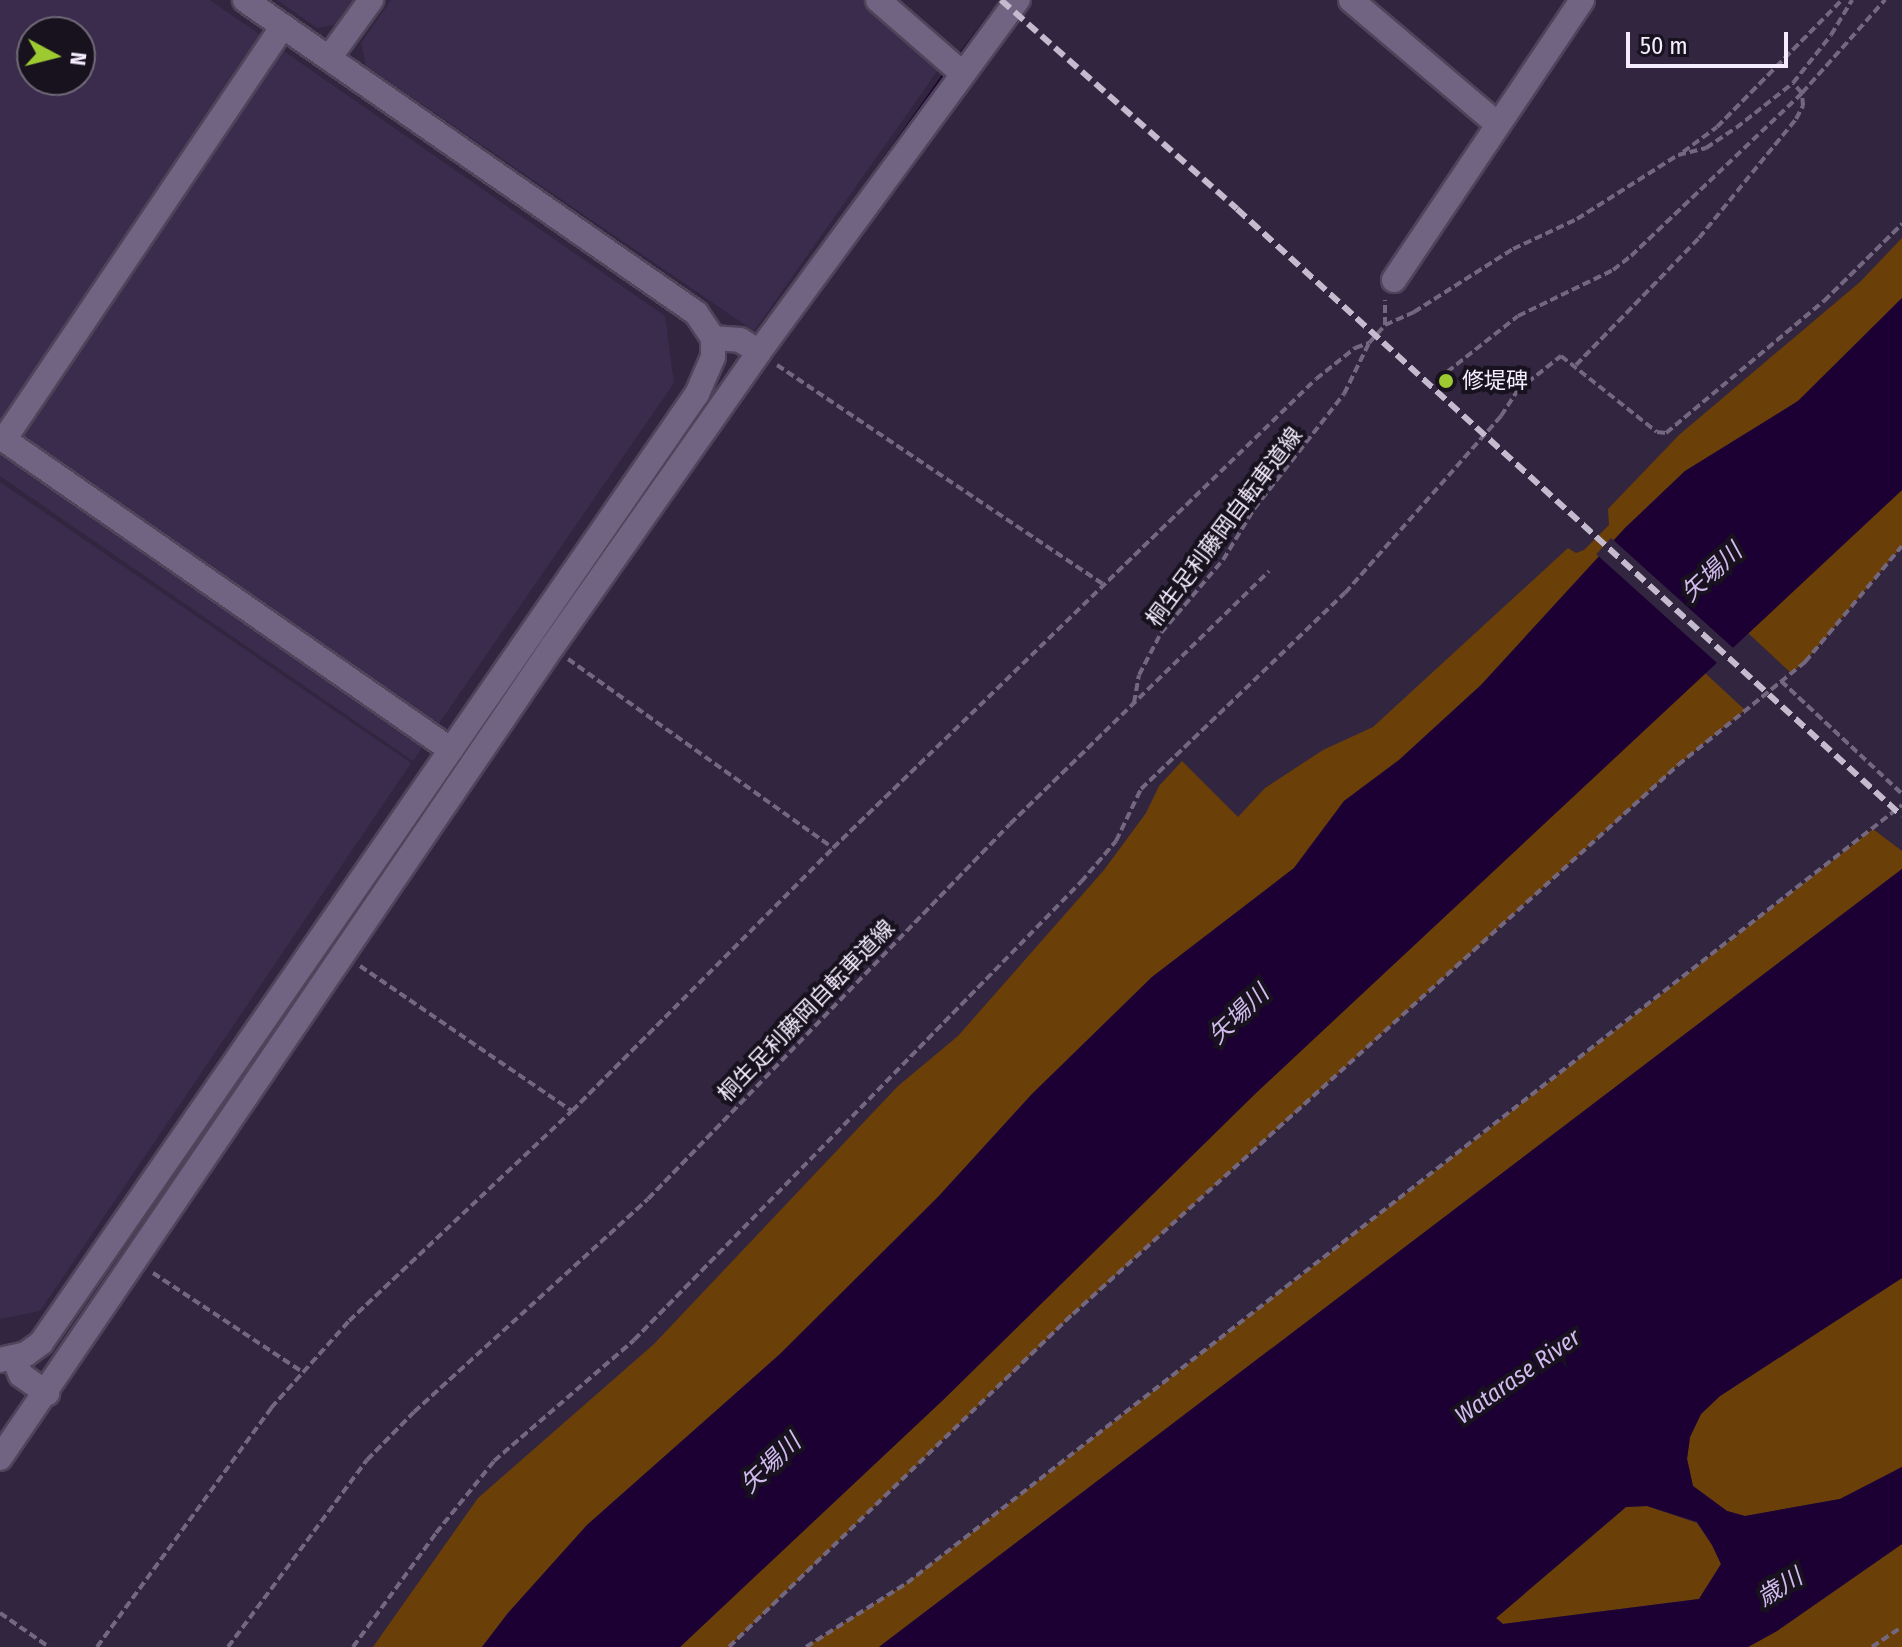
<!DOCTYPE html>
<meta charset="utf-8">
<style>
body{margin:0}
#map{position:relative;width:1902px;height:1647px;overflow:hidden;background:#322540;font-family:"Fira Sans Condensed","Noto Sans JP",sans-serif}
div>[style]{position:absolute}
.built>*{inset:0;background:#3b2b4c}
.green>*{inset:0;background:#6b3f08}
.water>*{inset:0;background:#1d0033}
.pier>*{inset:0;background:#322540;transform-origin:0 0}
.stream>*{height:6px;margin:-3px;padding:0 3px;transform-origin:3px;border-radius:3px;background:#1d0033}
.path>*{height:4px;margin-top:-2px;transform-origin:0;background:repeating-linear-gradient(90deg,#736880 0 8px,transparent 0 12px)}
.roads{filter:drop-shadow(2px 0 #4f445a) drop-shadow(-2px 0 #4f445a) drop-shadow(0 2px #4f445a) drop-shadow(0 -2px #4f445a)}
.minor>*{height:24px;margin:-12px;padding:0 12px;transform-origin:12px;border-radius:12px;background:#716382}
.rail>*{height:6px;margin-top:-3px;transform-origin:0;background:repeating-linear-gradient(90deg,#c4bbcf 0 12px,transparent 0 18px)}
.dots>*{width:22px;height:22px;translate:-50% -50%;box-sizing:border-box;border:4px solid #17121e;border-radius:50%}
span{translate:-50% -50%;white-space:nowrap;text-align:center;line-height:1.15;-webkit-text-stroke:8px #17121e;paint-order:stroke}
.poi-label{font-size:22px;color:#f5edff}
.left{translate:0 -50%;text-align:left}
.street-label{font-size:22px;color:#f5edff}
.water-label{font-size:24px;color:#d1baee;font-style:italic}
.north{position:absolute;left:16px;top:16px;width:80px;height:80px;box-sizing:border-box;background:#17121e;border:2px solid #706a78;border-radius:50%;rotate:97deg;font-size:22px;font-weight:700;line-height:32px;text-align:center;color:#f5edff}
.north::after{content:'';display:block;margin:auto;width:28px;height:36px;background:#9dca31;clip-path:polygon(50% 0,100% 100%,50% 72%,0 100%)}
.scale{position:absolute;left:1626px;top:32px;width:162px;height:36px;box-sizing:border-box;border:4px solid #f5edff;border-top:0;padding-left:10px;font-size:24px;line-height:28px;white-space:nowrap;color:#f5edff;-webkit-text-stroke:6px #17121e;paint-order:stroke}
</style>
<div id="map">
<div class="built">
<i style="clip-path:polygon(evenodd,0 0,210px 0,665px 316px,674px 383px,413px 761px,0 476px,0 0,32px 32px,80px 32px,80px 80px,32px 80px,32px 32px)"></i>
<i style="clip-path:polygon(277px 0,356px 0,340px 24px,317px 28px)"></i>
<i style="clip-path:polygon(391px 0,864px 0,943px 63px,754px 331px,366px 66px,361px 43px)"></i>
<i style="clip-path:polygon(0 482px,411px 763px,40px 1311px,0 1319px)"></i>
</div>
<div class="green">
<i style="clip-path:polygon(1902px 238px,1902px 298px,1798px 401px,1685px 471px,1625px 528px,1481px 685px,1399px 760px,1344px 801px,1294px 868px,1152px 977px,1032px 1094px,938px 1197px,780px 1354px,587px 1525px,508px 1613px,482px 1647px,373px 1647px,478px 1498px,654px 1344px,898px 1086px,958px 1036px,1104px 870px,1146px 813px,1159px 786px,1182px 761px,1238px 817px,1265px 788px,1323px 750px,1373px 727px,1568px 548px,1576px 553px,1584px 550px,1609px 525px,1608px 509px,1679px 435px,1860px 282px)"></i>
<i style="clip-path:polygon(1902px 490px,1902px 546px,1805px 662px,1791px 673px,1748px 633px)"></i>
<i style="clip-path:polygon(1705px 673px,1745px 710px,1678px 765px,1073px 1314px,729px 1647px,680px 1647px,943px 1400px,1256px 1093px)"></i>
<i style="clip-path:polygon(1873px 829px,1902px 851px,1902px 869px,879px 1647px,806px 1647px,907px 1583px)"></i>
<i style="clip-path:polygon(1902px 1278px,1902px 1467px,1840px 1499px,1745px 1516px,1727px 1511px,1693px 1486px,1687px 1459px,1690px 1437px,1701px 1414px,1720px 1396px)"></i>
<i style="clip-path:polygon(1647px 1506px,1697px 1523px,1712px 1545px,1721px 1564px,1699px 1599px,1503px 1624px,1496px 1618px,1626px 1507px)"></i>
<i style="clip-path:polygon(1902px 1544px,1902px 1647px,1748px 1647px,1777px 1631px)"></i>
</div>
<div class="water">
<i style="clip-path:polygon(1902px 298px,1902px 490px,1256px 1093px,943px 1400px,680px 1647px,482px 1647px,508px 1613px,587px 1525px,780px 1354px,938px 1197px,1032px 1094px,1152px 977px,1294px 868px,1344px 801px,1399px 760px,1481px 685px,1625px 528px,1685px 471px,1798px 401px)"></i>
<i style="clip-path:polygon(evenodd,1902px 869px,1902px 1278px,1720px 1396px,1701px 1414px,1690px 1437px,1687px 1459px,1693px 1486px,1727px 1511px,1745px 1516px,1840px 1499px,1902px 1467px,1902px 1544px,1777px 1631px,1748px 1647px,879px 1647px,1902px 869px,1647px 1506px,1697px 1522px,1712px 1545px,1721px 1564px,1699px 1599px,1503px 1624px,1496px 1618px,1626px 1507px,1647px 1506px)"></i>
</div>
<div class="pier">
<i style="left:1611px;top:538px;width:167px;height:22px;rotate:42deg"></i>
</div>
<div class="stream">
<i style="left:957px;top:61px;width:61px;rotate:-52.9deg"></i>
<i style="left:859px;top:197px;width:157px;rotate:-54.6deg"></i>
</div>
<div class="path">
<i style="left:1683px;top:152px;width:42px;rotate:-36.3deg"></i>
<i style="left:1717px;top:127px;width:178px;rotate:-45.5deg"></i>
<i style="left:1385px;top:325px;width:25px;rotate:-90deg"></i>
<i style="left:777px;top:365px;width:394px;rotate:33.9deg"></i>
<i style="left:1576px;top:365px;width:177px;rotate:-45.9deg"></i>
<i style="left:1699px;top:238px;width:154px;rotate:-50.8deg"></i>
<i style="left:1796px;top:119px;width:15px;rotate:-62deg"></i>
<i style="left:1803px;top:106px;width:13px;rotate:-94deg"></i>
<i style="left:1802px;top:93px;width:13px;rotate:-132deg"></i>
<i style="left:1447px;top:372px;width:90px;rotate:-38.3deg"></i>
<i style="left:1518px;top:316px;width:106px;rotate:-25.8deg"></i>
<i style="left:1613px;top:270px;width:23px;rotate:-38deg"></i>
<i style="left:1631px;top:256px;width:236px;rotate:-43.6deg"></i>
<i style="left:1802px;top:93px;width:125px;rotate:-48.3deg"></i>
<i style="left:568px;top:659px;width:325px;rotate:35.5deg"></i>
<i style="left:1781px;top:681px;width:166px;rotate:43deg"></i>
<i style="left:1134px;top:703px;width:28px;rotate:-80deg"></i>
<i style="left:1139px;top:675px;width:47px;rotate:-62.4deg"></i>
<i style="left:1161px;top:633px;width:96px;rotate:-49.7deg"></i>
<i style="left:1223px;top:560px;width:60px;rotate:-58.7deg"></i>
<i style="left:1254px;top:509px;width:146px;rotate:-52deg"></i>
<i style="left:1344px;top:394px;width:57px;rotate:-63.9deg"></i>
<i style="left:1369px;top:343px;width:24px;rotate:-48deg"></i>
<i style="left:1385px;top:325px;width:32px;rotate:-24deg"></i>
<i style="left:1414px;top:312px;width:117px;rotate:-32.5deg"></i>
<i style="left:1513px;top:249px;width:71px;rotate:-25.1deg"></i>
<i style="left:1577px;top:219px;width:120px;rotate:-32.4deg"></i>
<i style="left:1678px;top:155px;width:29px;rotate:-14deg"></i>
<i style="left:1706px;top:148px;width:36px;rotate:-34deg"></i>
<i style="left:1736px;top:128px;width:73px;rotate:-38.3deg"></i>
<i style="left:1793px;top:83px;width:61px;rotate:-51.6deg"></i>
<i style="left:1831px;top:35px;width:41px;rotate:-59deg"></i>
<i style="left:360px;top:966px;width:257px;rotate:34.4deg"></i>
<i style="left:153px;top:1273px;width:178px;rotate:33.5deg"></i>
<i style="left:0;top:1613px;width:60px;rotate:34.8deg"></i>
<i style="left:97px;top:1647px;width:296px;rotate:-53.9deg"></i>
<i style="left:271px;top:1408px;width:117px;rotate:-48.1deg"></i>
<i style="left:349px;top:1321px;width:306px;rotate:-43.3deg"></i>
<i style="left:572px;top:1111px;width:371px;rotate:-45.2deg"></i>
<i style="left:833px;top:848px;width:673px;rotate:-44.16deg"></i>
<i style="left:1316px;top:379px;width:50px;rotate:-38.5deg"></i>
<i style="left:1355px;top:348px;width:15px;rotate:-20deg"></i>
<i style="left:228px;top:1647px;width:233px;rotate:-53.4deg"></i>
<i style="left:367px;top:1460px;width:67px;rotate:-45.6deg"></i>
<i style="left:414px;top:1412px;width:316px;rotate:-42.3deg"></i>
<i style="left:648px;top:1199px;width:521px;rotate:-46.01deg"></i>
<i style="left:1010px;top:824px;width:362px;rotate:-44.3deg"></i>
<i style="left:353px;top:1647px;width:141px;rotate:-53.9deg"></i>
<i style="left:436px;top:1533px;width:92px;rotate:-51.1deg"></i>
<i style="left:494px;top:1461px;width:185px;rotate:-40.8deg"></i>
<i style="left:634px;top:1340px;width:640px;rotate:-45.7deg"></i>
<i style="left:1081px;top:882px;width:54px;rotate:-49.5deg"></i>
<i style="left:1116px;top:841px;width:58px;rotate:-64.3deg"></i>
<i style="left:1141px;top:789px;width:283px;rotate:-43.9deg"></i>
<i style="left:1345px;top:593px;width:236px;rotate:-48.6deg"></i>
<i style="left:1501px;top:416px;width:31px;rotate:-57deg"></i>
<i style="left:1518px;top:390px;width:55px;rotate:-38.3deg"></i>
<i style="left:1561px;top:356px;width:122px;rotate:38.4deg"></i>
<i style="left:1657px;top:432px;width:9px;rotate:6deg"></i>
<i style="left:1666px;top:433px;width:206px;rotate:-39.9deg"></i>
<i style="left:1824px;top:301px;width:110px;rotate:-44.6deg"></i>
<i style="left:729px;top:1647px;width:479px;rotate:-44.1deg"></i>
<i style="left:1073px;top:1314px;width:817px;rotate:-42.22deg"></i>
<i style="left:1678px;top:765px;width:164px;rotate:-39deg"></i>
<i style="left:1805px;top:662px;width:151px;rotate:-50.1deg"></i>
<i style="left:806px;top:1647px;width:120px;rotate:-32.4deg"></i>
<i style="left:907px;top:1583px;width:1263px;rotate:-38.02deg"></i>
<i style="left:1872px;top:1647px;width:36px;rotate:-34deg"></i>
</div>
<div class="roads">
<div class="minor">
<i style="left:878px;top:0;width:111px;rotate:41deg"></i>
<i style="left:1351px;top:0;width:192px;rotate:40.3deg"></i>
<i style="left:283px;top:26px;width:493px;rotate:124deg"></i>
<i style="left:7px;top:435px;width:8px;rotate:76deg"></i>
<i style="left:9px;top:443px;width:538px;rotate:34.78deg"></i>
<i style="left:329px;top:58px;width:72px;rotate:-54.1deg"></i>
<i style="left:1394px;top:280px;width:337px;rotate:-56.1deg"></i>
<i style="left:713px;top:338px;width:27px;rotate:4deg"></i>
<i style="left:740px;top:340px;width:22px;rotate:32deg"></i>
<i style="left:14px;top:1358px;width:18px;rotate:68deg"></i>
<i style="left:21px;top:1375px;width:32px;rotate:35deg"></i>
<i style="left:0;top:1360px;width:27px;rotate:-13deg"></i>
<i style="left:26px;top:1354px;width:19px;rotate:-36deg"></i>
<i style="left:41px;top:1343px;width:1154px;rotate:-55.35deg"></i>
<i style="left:697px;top:394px;width:40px;rotate:-66.6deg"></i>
<i style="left:713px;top:357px;width:19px;rotate:-90deg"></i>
<i style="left:713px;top:338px;width:30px;rotate:-124deg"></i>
<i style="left:696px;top:313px;width:549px;rotate:-145.24deg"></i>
<i style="left:0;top:1458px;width:981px;rotate:-55.76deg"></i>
<i style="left:552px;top:647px;width:360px;rotate:-54.9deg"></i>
<i style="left:759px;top:352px;width:437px;rotate:-53.7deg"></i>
</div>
</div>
<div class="rail">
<i style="left:1001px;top:0;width:315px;rotate:41.5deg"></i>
<i style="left:1237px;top:209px;width:900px;rotate:42.39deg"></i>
</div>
<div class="dots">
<i style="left:1446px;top:381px;background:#9dca31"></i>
</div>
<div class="poi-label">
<span class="left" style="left:1462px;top:381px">修堤碑</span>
</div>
<div class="street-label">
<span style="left:1224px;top:527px;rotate:-53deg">桐生足利藤岡自転車道線</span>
<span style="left:806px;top:1011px;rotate:-46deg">桐生足利藤岡自転車道線</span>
</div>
<div class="water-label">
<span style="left:1712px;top:573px;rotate:-43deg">矢場川</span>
<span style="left:1239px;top:1015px;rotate:-44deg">矢場川</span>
<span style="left:1518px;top:1377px;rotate:-35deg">Watarase River</span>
<span style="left:771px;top:1464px;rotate:-44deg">矢場川</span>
<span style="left:1780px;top:1588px;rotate:-32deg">歳川</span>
</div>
<div class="north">N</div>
<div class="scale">50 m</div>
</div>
